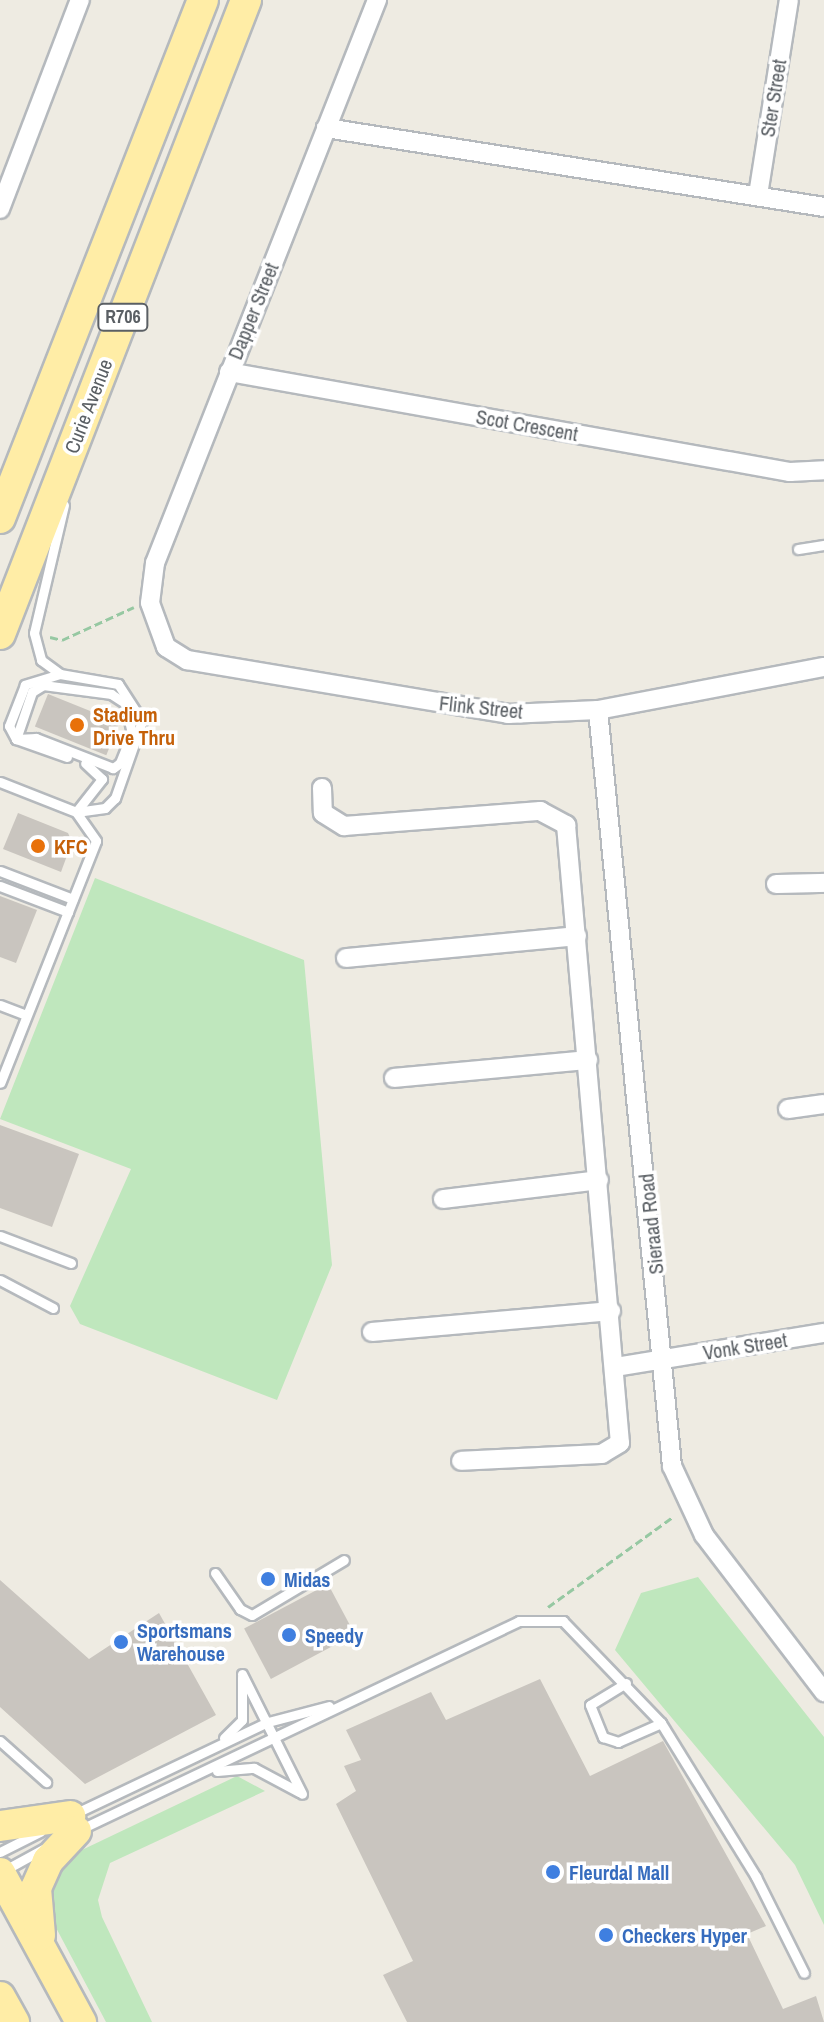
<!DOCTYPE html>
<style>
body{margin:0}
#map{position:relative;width:824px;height:2022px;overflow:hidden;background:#eeebe2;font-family:"Archivo Narrow",sans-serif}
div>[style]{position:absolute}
.green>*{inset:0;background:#bfe7bd}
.building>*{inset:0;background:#c9c5bf;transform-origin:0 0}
.path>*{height:3px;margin-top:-1.5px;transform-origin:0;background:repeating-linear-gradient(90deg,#96c8a2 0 8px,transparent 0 12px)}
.roads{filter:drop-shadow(2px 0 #b5b9bd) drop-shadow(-2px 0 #b5b9bd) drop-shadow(0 2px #b5b9bd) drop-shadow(0 -2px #b5b9bd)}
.service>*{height:9px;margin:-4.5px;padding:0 4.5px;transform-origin:4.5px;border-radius:4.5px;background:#fff}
.minor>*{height:18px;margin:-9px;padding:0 9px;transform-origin:9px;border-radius:9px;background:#fff}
.primary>*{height:30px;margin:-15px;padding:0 15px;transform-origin:15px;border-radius:15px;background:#ffeda6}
.dots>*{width:22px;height:22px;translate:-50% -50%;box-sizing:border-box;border:4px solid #fff;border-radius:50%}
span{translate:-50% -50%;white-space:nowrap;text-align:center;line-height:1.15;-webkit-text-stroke:7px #fff;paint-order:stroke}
.shield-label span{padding:2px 6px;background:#fff;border:2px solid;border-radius:6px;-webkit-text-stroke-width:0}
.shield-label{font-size:18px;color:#5a5f64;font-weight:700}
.street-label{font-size:20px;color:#5a5f64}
.food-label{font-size:20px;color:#c56008;font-weight:700}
.left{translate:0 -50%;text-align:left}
.shop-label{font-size:20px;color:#366cbe;font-weight:700}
</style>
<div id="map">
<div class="green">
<i style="clip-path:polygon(95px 878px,304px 960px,332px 1265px,277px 1400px,80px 1324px,70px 1306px,131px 1169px,0 1119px)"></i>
<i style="clip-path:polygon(698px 1577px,824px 1737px,824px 1925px,795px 1865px,615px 1650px,641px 1593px)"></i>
<i style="clip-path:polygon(237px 1776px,265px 1791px,110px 1863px,98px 1900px,102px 1917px,152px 2022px,106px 2022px,45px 1907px,63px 1859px)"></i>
</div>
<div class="building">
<i style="left:48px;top:694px;width:77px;height:35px;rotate:22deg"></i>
<i style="clip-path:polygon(18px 813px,68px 833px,72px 842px,61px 872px,3px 849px)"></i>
<i style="clip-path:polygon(0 896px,37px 910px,16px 963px,0 957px)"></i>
<i style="clip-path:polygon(0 1125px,79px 1154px,52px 1227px,0 1208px)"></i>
<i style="clip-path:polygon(0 1580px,89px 1659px,159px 1613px,216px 1715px,85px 1784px,0 1707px)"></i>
<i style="left:328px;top:1584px;width:57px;height:95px;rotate:62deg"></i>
<i style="clip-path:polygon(540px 1679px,590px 1776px,663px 1741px,766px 1926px,747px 1934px,783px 2009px,816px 1996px,824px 2022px,407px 2022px,383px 1975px,413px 1961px,336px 1804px,356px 1791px,344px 1766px,361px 1760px,346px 1730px,431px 1692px,446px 1720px)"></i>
</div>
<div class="path">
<i style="left:50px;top:637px;width:12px;rotate:14deg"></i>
<i style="left:62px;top:640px;width:79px;rotate:-24.6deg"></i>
<i style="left:548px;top:1607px;width:155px;rotate:-35.8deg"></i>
</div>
<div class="roads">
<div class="service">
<i style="left:64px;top:505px;width:131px;rotate:103.2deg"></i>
<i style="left:34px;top:633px;width:28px;rotate:75deg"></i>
<i style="left:41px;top:660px;width:24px;rotate:36deg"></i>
<i style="left:60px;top:674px;width:59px;rotate:9.8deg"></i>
<i style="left:118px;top:684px;width:44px;rotate:57deg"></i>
<i style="left:142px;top:721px;width:82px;rotate:109.3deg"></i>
<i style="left:115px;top:798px;width:14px;rotate:135deg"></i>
<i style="left:105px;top:808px;width:29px;rotate:172deg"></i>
<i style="left:798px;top:549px;width:26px;rotate:-9deg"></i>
<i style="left:60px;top:674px;width:37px;rotate:163deg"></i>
<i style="left:25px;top:685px;width:44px;rotate:111.3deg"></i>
<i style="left:9px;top:726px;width:15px;rotate:62deg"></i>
<i style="left:16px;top:739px;width:54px;rotate:19.4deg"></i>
<i style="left:43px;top:685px;width:69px;rotate:7.5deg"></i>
<i style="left:111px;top:694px;width:17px;rotate:33deg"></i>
<i style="left:125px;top:703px;width:31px;rotate:77deg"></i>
<i style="left:132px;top:733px;width:32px;rotate:112deg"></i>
<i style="left:120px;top:763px;width:9px;rotate:144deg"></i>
<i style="left:113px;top:768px;width:83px;rotate:-158.7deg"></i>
<i style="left:36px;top:738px;width:20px;rotate:177deg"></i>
<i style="left:16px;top:739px;width:50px;rotate:-71.2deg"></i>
<i style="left:32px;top:692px;width:13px;rotate:-32deg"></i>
<i style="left:0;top:782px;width:82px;rotate:21.5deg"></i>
<i style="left:76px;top:812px;width:35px;rotate:55deg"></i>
<i style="left:96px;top:841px;width:260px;rotate:111.6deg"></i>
<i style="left:76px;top:812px;width:42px;rotate:-51.8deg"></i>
<i style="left:102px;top:779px;width:23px;rotate:-137deg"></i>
<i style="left:0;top:871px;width:78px;rotate:21deg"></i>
<i style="left:0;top:886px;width:73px;rotate:20.9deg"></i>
<i style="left:0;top:1005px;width:28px;rotate:21deg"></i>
<i style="left:0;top:1236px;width:76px;rotate:20.8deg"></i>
<i style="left:0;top:1280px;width:60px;rotate:27.8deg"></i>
<i style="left:215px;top:1573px;width:44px;rotate:55.2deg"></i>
<i style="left:240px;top:1609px;width:13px;rotate:27deg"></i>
<i style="left:252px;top:1615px;width:107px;rotate:-30.9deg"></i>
<i style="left:242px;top:1674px;width:134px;rotate:63.4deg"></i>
<i style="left:626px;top:1683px;width:42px;rotate:148.6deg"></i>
<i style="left:590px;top:1705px;width:35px;rotate:68deg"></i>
<i style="left:603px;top:1737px;width:16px;rotate:18deg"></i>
<i style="left:618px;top:1742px;width:47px;rotate:-23.8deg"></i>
<i style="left:224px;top:1738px;width:25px;rotate:-45deg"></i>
<i style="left:242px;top:1720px;width:43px;rotate:-90deg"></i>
<i style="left:0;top:1741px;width:62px;rotate:41.7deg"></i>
<i style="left:217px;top:1771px;width:37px;rotate:-5deg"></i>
<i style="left:254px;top:1768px;width:51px;rotate:28.1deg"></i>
<i style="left:74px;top:1814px;width:215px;rotate:-25.4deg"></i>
<i style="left:268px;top:1722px;width:63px;rotate:-14.7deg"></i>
<i style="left:81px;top:1829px;width:485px;rotate:-25.4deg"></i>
<i style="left:519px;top:1621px;width:44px"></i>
<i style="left:563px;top:1621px;width:141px;rotate:46.1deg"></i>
<i style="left:661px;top:1723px;width:181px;rotate:58.3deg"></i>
<i style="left:756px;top:1877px;width:107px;rotate:63.4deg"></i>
<i style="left:0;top:1852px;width:45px;rotate:-26.6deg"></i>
<i style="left:3px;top:1871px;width:46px;rotate:-28.8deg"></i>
</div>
<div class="minor">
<i style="left:377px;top:0;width:605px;rotate:111.52deg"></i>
<i style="left:155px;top:563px;width:40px;rotate:97.1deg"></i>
<i style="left:150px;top:603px;width:47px;rotate:70deg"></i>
<i style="left:166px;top:647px;width:25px;rotate:32deg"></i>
<i style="left:187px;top:660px;width:326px;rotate:9.5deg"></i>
<i style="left:508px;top:714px;width:90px;rotate:-2.5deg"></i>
<i style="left:598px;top:710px;width:230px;rotate:-10.8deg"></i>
<i style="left:326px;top:128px;width:504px;rotate:9.01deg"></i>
<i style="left:758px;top:195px;width:197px;rotate:-81deg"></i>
<i style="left:0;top:209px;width:224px;rotate:-69.1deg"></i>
<i style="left:229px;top:372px;width:570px;rotate:10.11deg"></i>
<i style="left:790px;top:472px;width:34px;rotate:-3deg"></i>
<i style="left:598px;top:710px;width:760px;rotate:84.41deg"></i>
<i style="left:672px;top:1466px;width:76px;rotate:65.1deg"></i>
<i style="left:704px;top:1535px;width:198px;rotate:52.6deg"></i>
<i style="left:322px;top:788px;width:25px;rotate:88deg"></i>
<i style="left:323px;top:813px;width:25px;rotate:32deg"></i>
<i style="left:344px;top:826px;width:197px;rotate:-4.4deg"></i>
<i style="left:540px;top:811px;width:30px;rotate:28deg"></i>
<i style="left:566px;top:825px;width:620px;rotate:85.01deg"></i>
<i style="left:620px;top:1443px;width:21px;rotate:149deg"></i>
<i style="left:602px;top:1454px;width:141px;rotate:177.2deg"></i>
<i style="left:776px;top:884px;width:48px;rotate:-1.2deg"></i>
<i style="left:346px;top:958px;width:232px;rotate:-5.4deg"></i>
<i style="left:394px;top:1078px;width:195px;rotate:-5.3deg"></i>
<i style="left:788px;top:1109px;width:36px;rotate:-8deg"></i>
<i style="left:443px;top:1199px;width:157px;rotate:-6.9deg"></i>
<i style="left:372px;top:1332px;width:240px;rotate:-5deg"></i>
<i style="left:616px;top:1367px;width:211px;rotate:-9.3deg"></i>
</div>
<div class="primary">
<i style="left:0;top:518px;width:556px;rotate:-68.6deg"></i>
<i style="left:0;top:634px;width:680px;rotate:-68.79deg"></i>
<i style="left:0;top:1826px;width:71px;rotate:-8.1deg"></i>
<i style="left:0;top:1873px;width:170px;rotate:61.5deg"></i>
<i style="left:40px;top:1935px;width:47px;rotate:-94.9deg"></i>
<i style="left:36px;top:1888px;width:30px;rotate:-66deg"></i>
<i style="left:48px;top:1861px;width:41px;rotate:-47deg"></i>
<i style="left:0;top:1997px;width:29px;rotate:61deg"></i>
</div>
</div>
<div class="dots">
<i style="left:77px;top:725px;background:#e8710a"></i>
<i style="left:38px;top:846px;background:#e8710a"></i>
<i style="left:268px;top:1579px;background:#3f7fe0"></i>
<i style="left:289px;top:1635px;background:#3f7fe0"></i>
<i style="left:121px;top:1642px;background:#3f7fe0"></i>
<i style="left:553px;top:1872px;background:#3f7fe0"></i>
<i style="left:606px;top:1935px;background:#3f7fe0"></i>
</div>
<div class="shield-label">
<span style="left:123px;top:317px">R706</span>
</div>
<div class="street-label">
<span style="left:773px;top:98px;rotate:-81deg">Ster Street</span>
<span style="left:253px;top:311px;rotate:-68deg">Dapper Street</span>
<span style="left:88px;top:406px;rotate:-69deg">Curie Avenue</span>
<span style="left:527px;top:425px;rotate:10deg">Scot Crescent</span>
<span style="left:481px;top:707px;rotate:6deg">Flink Street</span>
<span style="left:651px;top:1224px;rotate:-96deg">Sieraad Road</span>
<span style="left:745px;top:1346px;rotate:-9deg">Vonk Street</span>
</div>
<div class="food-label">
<span class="left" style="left:93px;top:726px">Stadium<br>Drive Thru</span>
<span class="left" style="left:54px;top:846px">KFC</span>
</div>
<div class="shop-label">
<span class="left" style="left:284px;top:1579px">Midas</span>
<span class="left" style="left:137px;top:1642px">Sportsmans<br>Warehouse</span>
<span class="left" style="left:305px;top:1635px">Speedy</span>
<span class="left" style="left:569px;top:1872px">Fleurdal Mall</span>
<span class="left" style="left:622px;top:1935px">Checkers Hyper</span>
</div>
</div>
